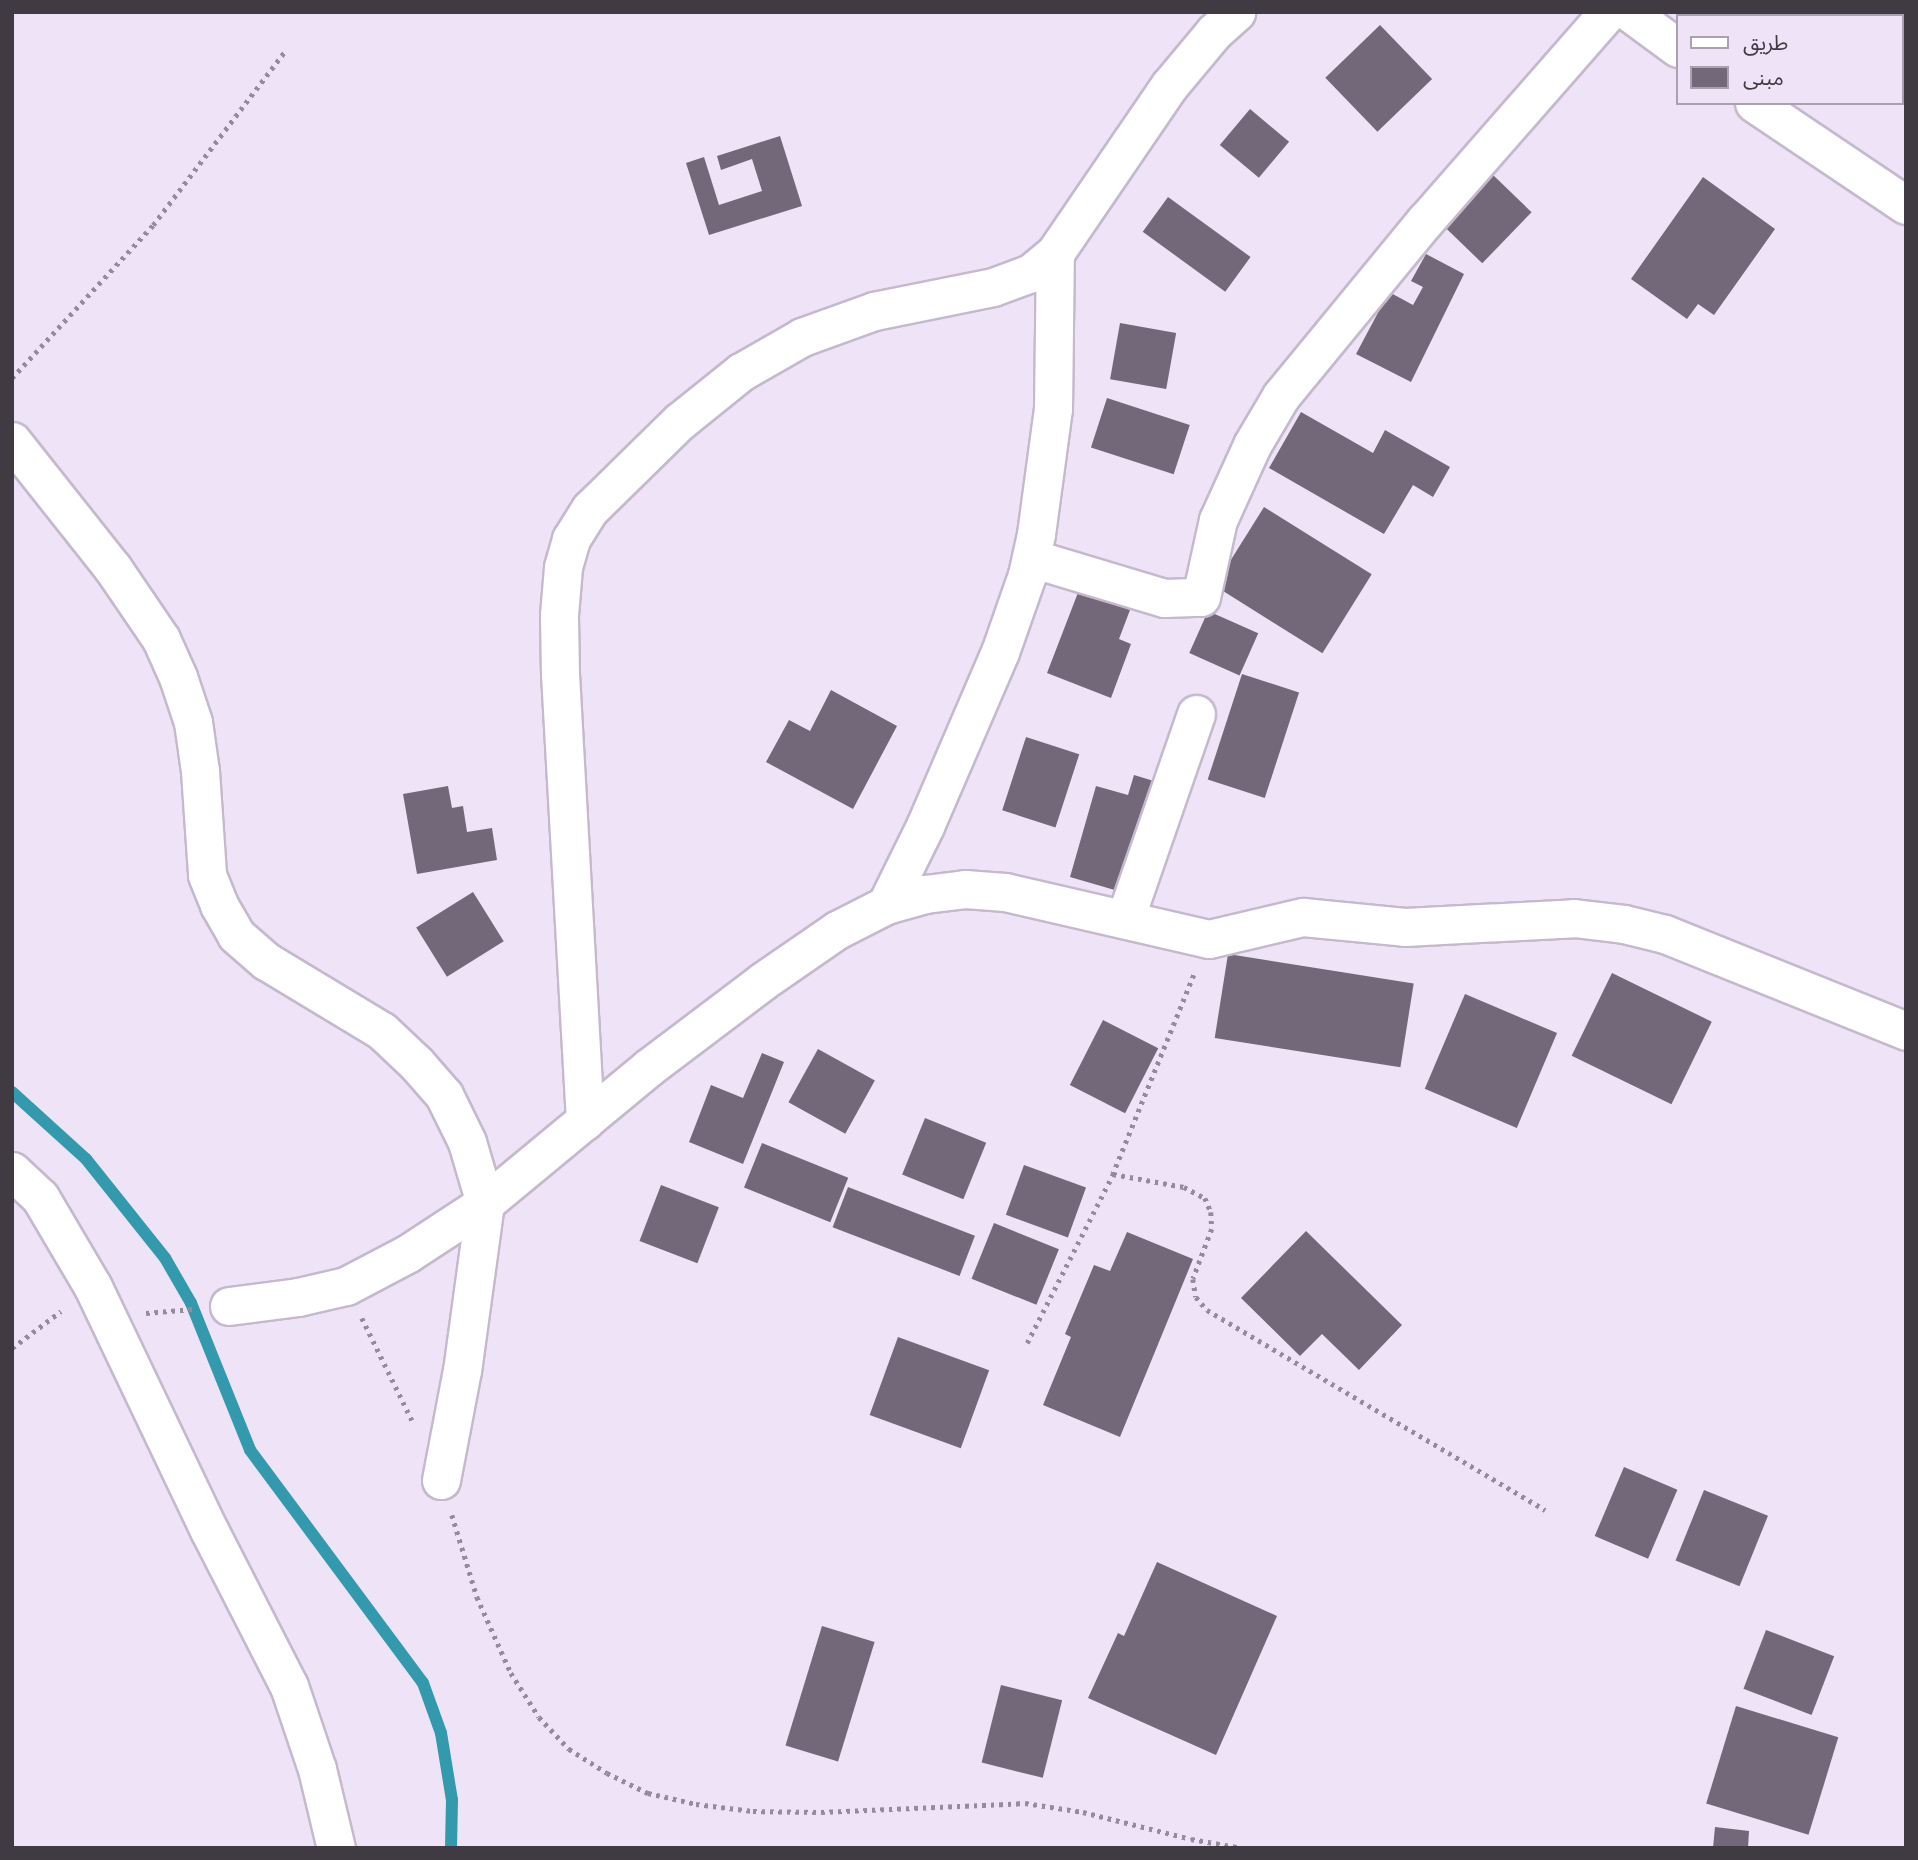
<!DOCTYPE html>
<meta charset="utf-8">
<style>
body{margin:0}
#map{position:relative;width:1918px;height:1860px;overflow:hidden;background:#efe3f8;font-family:Lato,"Noto Sans Arabic",sans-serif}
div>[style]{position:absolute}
.stream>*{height:12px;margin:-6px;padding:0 6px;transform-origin:6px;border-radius:6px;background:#329aac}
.building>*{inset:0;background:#73687a;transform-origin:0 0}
.path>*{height:4.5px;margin-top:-2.25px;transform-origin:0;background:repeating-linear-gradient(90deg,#948c9a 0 3.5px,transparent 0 8.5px)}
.roads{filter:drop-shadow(2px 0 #c5b9cd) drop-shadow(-2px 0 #c5b9cd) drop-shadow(0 2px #c5b9cd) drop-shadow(0 -2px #c5b9cd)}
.minor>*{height:37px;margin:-18.5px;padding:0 18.5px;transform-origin:18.5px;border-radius:18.5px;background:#fff}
span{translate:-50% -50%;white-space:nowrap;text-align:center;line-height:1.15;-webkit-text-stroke:7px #efe3f8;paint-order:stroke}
.frame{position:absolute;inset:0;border:14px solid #403b43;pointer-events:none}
.legend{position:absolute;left:1676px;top:14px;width:228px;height:91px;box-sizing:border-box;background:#efe3f8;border:2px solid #a9a0b0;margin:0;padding:9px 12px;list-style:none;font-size:21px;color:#403b43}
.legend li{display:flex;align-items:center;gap:14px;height:35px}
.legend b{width:35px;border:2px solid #a9a0b0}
</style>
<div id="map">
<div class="stream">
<i style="left:12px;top:1092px;width:100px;rotate:42.2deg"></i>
<i style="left:86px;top:1159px;width:127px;rotate:51.4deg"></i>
<i style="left:165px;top:1258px;width:52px;rotate:60deg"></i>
<i style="left:191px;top:1303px;width:158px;rotate:68.1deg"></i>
<i style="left:250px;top:1450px;width:290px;rotate:53.4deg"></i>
<i style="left:423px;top:1683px;width:53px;rotate:70.2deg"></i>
<i style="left:441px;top:1733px;width:68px;rotate:80.7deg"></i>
<i style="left:452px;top:1800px;width:48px;rotate:91.2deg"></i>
</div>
<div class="building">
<i style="left:1706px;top:12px;width:90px;height:5px"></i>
<i style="left:1801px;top:12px;width:61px;height:6px"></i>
<i style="clip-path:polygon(1882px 12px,1906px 12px,1906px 86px,1902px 90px,1902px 16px,1880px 16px)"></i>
<i style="left:1380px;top:25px;width:75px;height:76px;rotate:46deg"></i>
<i style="left:1250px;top:109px;width:51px;height:47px;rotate:40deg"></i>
<i style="clip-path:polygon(780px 136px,802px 206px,709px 235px,686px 163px,704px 157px,719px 205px,762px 191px,752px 159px,721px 170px,717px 156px)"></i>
<i style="left:1492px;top:174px;width:55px;height:71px;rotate:44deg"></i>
<i style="clip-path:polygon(1703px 177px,1775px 229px,1714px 315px,1698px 304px,1687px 319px,1631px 279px)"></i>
<i style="left:1168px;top:197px;width:102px;height:43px;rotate:36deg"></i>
<i style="clip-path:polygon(1426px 254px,1464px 274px,1411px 382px,1356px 354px,1389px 292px,1413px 305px,1423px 287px,1411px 281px)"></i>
<i style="left:1120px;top:323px;width:57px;height:57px;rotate:10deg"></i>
<i style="left:1107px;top:398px;width:87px;height:52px;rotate:18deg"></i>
<i style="clip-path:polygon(1301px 412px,1373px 453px,1385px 430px,1450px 467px,1433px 497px,1413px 485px,1384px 534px,1269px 468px)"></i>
<i style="left:1264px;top:507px;width:127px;height:93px;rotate:32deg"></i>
<i style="clip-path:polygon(1079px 590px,1130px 610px,1119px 639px,1131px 644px,1111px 698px,1047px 673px)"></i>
<i style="left:1208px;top:611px;width:55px;height:46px;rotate:24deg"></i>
<i style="left:1242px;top:674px;width:60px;height:111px;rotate:18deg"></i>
<i style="clip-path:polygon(831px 690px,897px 726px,853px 809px,766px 762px,789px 720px,810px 731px)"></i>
<i style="left:1026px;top:737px;width:56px;height:77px;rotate:18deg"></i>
<i style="clip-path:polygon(1134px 775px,1157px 782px,1125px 893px,1070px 877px,1096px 786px,1128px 795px)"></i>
<i style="clip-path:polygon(448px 786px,452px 808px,463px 806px,467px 832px,492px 828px,497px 860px,417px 874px,403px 794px)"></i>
<i style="left:473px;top:892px;width:58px;height:67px;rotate:58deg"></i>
<i style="left:1228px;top:954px;width:188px;height:85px;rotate:9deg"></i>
<i style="left:1612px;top:973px;width:111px;height:92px;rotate:26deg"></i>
<i style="left:1465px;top:994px;width:100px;height:103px;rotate:23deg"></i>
<i style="left:1103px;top:1020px;width:62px;height:73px;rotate:27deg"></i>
<i style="left:818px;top:1049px;width:65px;height:61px;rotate:29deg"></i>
<i style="clip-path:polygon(762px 1053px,784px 1062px,743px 1164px,689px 1142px,711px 1085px,743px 1098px)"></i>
<i style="left:925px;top:1118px;width:66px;height:61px;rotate:22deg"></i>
<i style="left:762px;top:1143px;width:93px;height:48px;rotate:22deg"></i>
<i style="left:1024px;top:1165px;width:66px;height:53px;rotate:20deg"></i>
<i style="left:661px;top:1185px;width:62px;height:60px;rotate:21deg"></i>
<i style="left:848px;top:1187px;width:136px;height:43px;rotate:21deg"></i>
<i style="left:994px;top:1223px;width:70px;height:60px;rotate:22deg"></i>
<i style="clip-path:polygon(1306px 1231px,1402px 1325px,1359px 1370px,1322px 1334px,1300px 1356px,1241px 1298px)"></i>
<i style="clip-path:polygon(1127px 1232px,1193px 1259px,1120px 1437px,1043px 1405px,1071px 1337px,1065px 1334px,1094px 1265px,1110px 1271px)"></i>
<i style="left:898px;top:1337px;width:97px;height:83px;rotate:20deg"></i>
<i style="left:1624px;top:1467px;width:58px;height:75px;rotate:23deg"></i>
<i style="left:1704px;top:1490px;width:69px;height:76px;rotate:22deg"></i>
<i style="clip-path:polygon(1157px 1562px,1277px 1616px,1216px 1755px,1088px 1698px,1118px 1633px,1124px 1636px)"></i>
<i style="left:822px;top:1626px;width:55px;height:125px;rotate:17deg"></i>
<i style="left:1766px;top:1630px;width:73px;height:63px;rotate:21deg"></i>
<i style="left:1001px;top:1685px;width:63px;height:80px;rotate:14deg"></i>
<i style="left:1736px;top:1706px;width:107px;height:102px;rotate:17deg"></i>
<i style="clip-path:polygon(1715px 1827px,1749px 1831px,1748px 1848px,1713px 1848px)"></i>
</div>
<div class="path">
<i style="left:12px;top:378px;width:208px;rotate:-47.3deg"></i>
<i style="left:153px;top:225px;width:220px;rotate:-52.8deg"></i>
<i style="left:1194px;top:975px;width:215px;rotate:112.1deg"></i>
<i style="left:1113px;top:1174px;width:72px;rotate:10.4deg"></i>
<i style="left:1184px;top:1187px;width:24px;rotate:28deg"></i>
<i style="left:1205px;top:1198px;width:15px;rotate:67deg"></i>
<i style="left:1211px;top:1212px;width:17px;rotate:87deg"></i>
<i style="left:1212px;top:1229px;width:53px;rotate:110.8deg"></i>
<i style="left:1193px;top:1279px;width:18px;rotate:81deg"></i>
<i style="left:1196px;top:1297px;width:17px;rotate:50deg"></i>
<i style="left:1207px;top:1310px;width:393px;rotate:30.6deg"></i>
<i style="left:146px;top:1313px;width:47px;rotate:-4.9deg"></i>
<i style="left:362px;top:1318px;width:114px;rotate:63.9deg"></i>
<i style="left:1027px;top:1343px;width:190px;rotate:-63deg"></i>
<i style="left:12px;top:1348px;width:61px;rotate:-37.1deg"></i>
<i style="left:452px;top:1515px;width:86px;rotate:73deg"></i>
<i style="left:477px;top:1597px;width:83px;rotate:65.9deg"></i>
<i style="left:511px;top:1673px;width:52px;rotate:57.5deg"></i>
<i style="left:539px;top:1717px;width:44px;rotate:46.8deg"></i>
<i style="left:569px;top:1749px;width:45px;rotate:32.3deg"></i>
<i style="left:607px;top:1773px;width:46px;rotate:26deg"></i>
<i style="left:648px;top:1793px;width:49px;rotate:12.9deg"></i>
<i style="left:696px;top:1804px;width:57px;rotate:7deg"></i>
<i style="left:753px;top:1811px;width:68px;rotate:0.8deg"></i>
<i style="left:821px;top:1812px;width:204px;rotate:-2.5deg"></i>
<i style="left:1025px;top:1803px;width:59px;rotate:8.8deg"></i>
<i style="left:1083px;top:1812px;width:111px;rotate:14deg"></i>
<i style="left:1191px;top:1839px;width:52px;rotate:10deg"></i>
</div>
<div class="roads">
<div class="minor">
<i style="left:1629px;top:12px;width:61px;rotate:36.3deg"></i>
<i style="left:1754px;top:103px;width:183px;rotate:33.9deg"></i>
<i style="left:12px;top:441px;width:161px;rotate:51.6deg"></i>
<i style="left:112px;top:567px;width:87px;rotate:55.8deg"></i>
<i style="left:161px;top:639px;width:42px;rotate:65.9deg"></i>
<i style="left:178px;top:677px;width:47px;rotate:71.6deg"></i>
<i style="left:193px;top:722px;width:49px;rotate:81.9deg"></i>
<i style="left:200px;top:771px;width:104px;rotate:86.1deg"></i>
<i style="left:207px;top:875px;width:32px;rotate:68deg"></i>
<i style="left:219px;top:905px;width:34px;rotate:60deg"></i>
<i style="left:236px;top:935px;width:40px;rotate:41deg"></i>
<i style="left:266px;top:961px;width:135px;rotate:31.1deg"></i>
<i style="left:382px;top:1031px;width:47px;rotate:43.3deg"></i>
<i style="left:416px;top:1063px;width:43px;rotate:48.8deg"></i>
<i style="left:444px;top:1095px;width:52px;rotate:63.9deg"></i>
<i style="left:467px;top:1142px;width:64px;rotate:73.6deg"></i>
<i style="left:485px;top:1203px;width:169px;rotate:97.8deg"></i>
<i style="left:462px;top:1370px;width:112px;rotate:100.8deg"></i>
<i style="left:1031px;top:558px;width:139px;rotate:16.7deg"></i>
<i style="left:1164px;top:598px;width:37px;rotate:-2deg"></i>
<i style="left:1201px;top:597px;width:79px;rotate:-77.6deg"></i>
<i style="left:1218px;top:520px;width:82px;rotate:-65.6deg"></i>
<i style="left:1252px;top:445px;width:57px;rotate:-59.4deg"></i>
<i style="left:1281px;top:396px;width:227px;rotate:-50.6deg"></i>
<i style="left:1425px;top:221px;width:278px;rotate:-48.8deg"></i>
<i style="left:886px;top:905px;width:88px;rotate:-63.7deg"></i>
<i style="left:925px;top:826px;width:189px;rotate:-66.7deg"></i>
<i style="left:1000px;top:652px;width:82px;rotate:-70.7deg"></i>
<i style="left:1027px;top:575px;width:42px;rotate:-77.6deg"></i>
<i style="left:1036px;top:534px;width:126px;rotate:-82.3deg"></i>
<i style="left:1053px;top:409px;width:156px;rotate:-89.3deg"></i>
<i style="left:1125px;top:919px;width:217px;rotate:-70.9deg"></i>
<i style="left:585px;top:1121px;width:448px;rotate:-93.2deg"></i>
<i style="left:560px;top:674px;width:59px;rotate:-91deg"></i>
<i style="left:559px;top:615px;width:48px;rotate:-85.2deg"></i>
<i style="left:563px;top:567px;width:29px;rotate:-74deg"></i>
<i style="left:571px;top:539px;width:36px;rotate:-58deg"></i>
<i style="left:590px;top:509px;width:126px;rotate:-44.4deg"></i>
<i style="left:680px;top:421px;width:78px;rotate:-38.8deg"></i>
<i style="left:741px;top:372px;width:70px;rotate:-29.8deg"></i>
<i style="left:802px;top:337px;width:77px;rotate:-19.9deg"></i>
<i style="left:874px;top:311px;width:121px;rotate:-11.4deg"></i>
<i style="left:993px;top:287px;width:40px;rotate:-20.2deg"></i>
<i style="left:1031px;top:273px;width:31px;rotate:-40deg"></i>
<i style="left:1055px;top:253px;width:202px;rotate:-55.7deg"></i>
<i style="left:1169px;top:86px;width:70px;rotate:-50.2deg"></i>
<i style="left:1214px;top:32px;width:30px;rotate:-42deg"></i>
<i style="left:12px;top:1171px;width:38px;rotate:43deg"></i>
<i style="left:40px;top:1197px;width:104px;rotate:59.5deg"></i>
<i style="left:93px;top:1287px;width:269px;rotate:64.5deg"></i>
<i style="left:209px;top:1530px;width:175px;rotate:62.9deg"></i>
<i style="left:289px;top:1686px;width:88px;rotate:71.4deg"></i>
<i style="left:317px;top:1769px;width:81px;rotate:76.5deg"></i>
<i style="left:229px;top:1306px;width:70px;rotate:-7.4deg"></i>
<i style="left:298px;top:1297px;width:49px;rotate:-12.9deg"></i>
<i style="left:346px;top:1286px;width:69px;rotate:-27.7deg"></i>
<i style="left:407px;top:1254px;width:93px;rotate:-33.2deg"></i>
<i style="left:485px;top:1203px;width:212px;rotate:-39.6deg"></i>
<i style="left:648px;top:1068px;width:144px;rotate:-37.1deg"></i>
<i style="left:763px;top:981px;width:90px;rotate:-34.6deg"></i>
<i style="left:837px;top:930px;width:55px;rotate:-27deg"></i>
<i style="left:886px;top:905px;width:41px;rotate:-15.8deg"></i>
<i style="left:925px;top:894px;width:40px;rotate:-7.1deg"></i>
<i style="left:965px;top:889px;width:40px;rotate:4.3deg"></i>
<i style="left:1005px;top:892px;width:209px;rotate:13deg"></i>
<i style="left:1209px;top:939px;width:97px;rotate:-13.2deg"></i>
<i style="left:1303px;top:917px;width:102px;rotate:5.6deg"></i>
<i style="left:1405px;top:927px;width:169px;rotate:-3deg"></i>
<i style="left:1574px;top:918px;width:50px;rotate:6.8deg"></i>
<i style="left:1624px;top:924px;width:42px;rotate:13.7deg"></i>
<i style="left:1665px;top:934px;width:260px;rotate:21.9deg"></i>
</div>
</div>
<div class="frame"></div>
<ul class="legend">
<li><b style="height:9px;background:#fff"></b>طريق</li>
<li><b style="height:19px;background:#73687a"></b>مبنى</li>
</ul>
</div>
